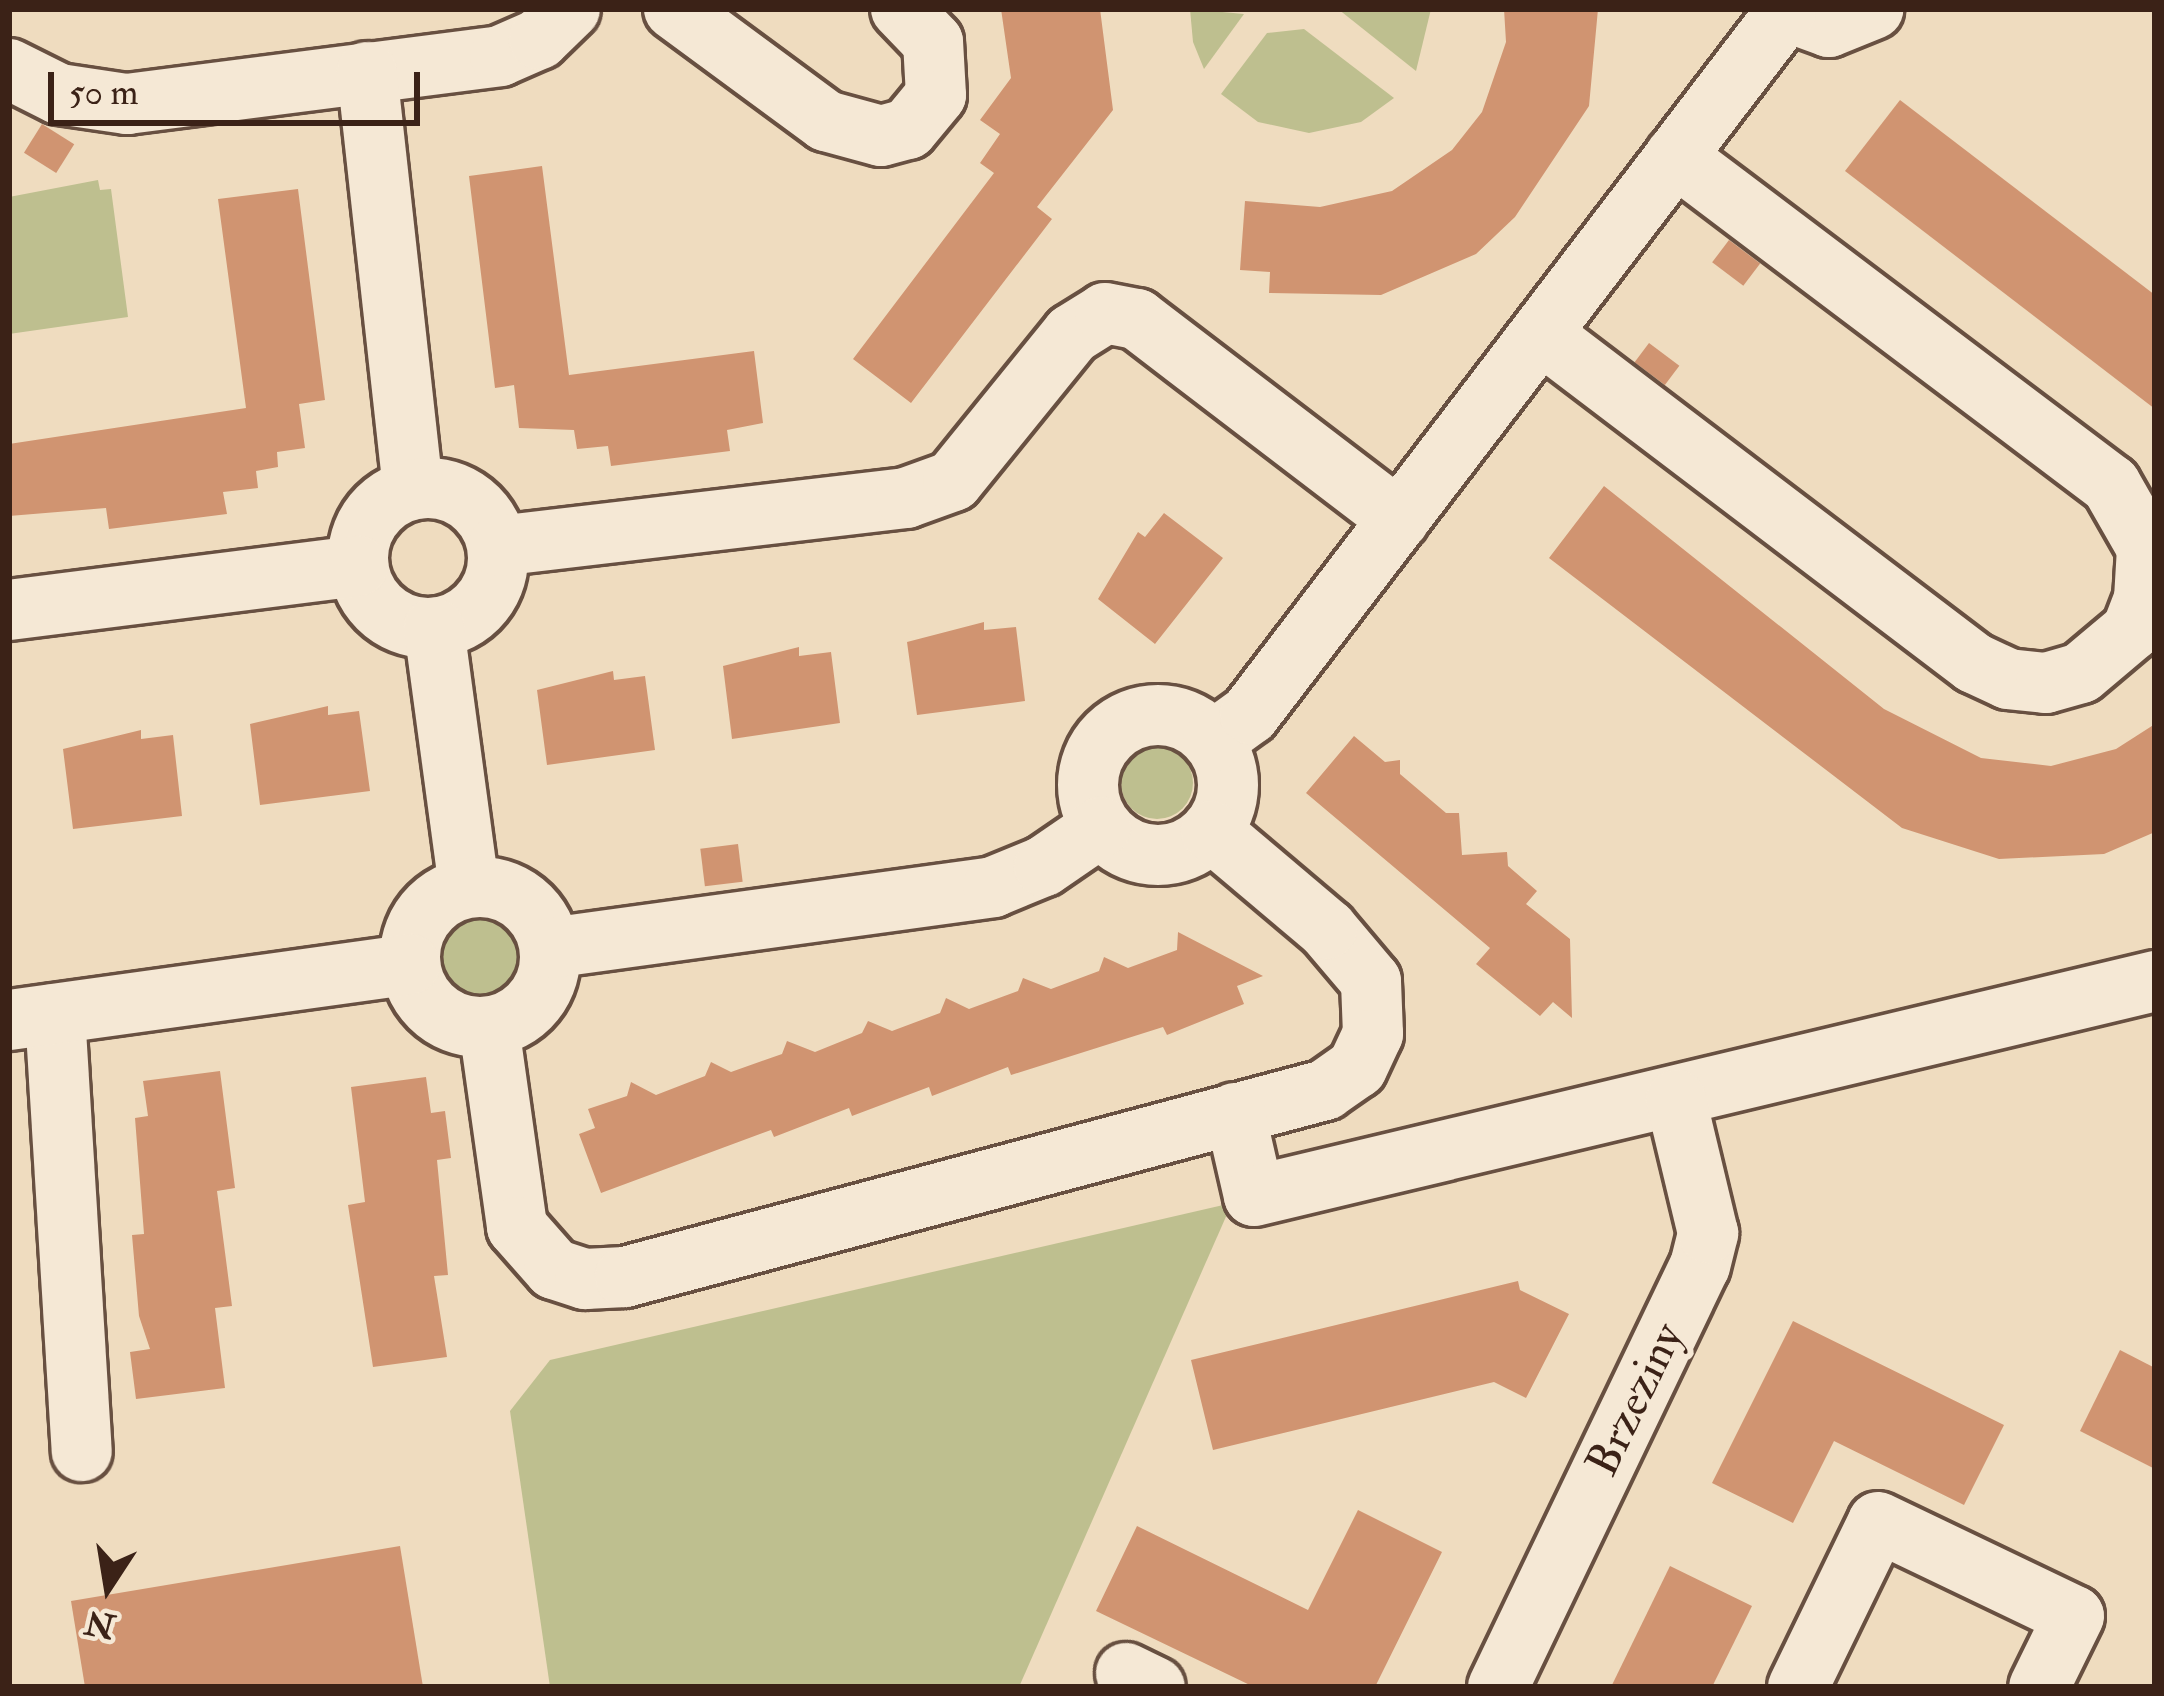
<!DOCTYPE html>
<style>
body{margin:0}
#map{position:relative;width:2164px;height:1696px;overflow:hidden;background:#efdcbf;font-family:"IM FELL Double Pica",serif}
div>[style]{position:absolute}
.green>*{inset:0;background:#bebf8f}
.round{border-radius:50%}
.building>*{inset:0;background:#d09471;transform-origin:0 0}
.roads{filter:drop-shadow(3px 0 #685041) drop-shadow(-3px 0 #685041) drop-shadow(0 3px #685041) drop-shadow(0 -3px #685041)}
.street>*{height:60px;margin:-30px;padding:0 30px;transform-origin:30px;border-radius:30px;background:#f5e8d5}
.street>.ring{margin:-30px;padding:0;box-sizing:content-box;background:none;border:60px solid #f5e8d5;border-radius:50%}
span{translate:-50% -50%;white-space:nowrap;text-align:center;line-height:1.15;-webkit-text-stroke:12px #f5e8d5;paint-order:stroke}
.street-label{font-size:45px;color:#3b2217}
.frame{position:absolute;inset:0;border:12px solid #3b2217;pointer-events:none}
.north{position:absolute;left:48px;top:1528px;width:120px;height:120px;-webkit-text-stroke:9px #f5e8d5;paint-order:stroke;rotate:192deg;font-size:33px;font-weight:700;line-height:48px;text-align:center;color:#3b2217}
.north::after{content:'';display:block;margin:auto;width:42px;height:54px;background:#3b2217;clip-path:polygon(50% 0,100% 100%,50% 72%,0 100%)}
.scale{position:absolute;left:48px;top:72px;width:372px;height:54px;box-sizing:border-box;border:6px solid #3b2217;border-top:0;padding-left:15px;font-size:36px;line-height:42px;white-space:nowrap;color:#3b2217;-webkit-text-stroke:9px #f5e8d5;paint-order:stroke}
</style>
<div id="map">
<div class="green">
<i style="clip-path:polygon(1190px 9px,1244px 14px,1204px 69px,1193px 42px)"></i>
<i style="clip-path:polygon(1338px 9px,1431px 9px,1416px 71px)"></i>
<i style="clip-path:polygon(1304px 29px,1394px 98px,1361px 122px,1309px 133px,1258px 122px,1221px 94px,1267px 33px)"></i>
<i style="clip-path:polygon(98px 180px,100px 190px,111px 189px,128px 317px,9px 334px,9px 197px)"></i>
<i class="round" style="left:1121px;top:747px;width:72px;height:72px"></i>
<i class="round" style="left:442px;top:918px;width:76px;height:76px"></i>
<i style="clip-path:polygon(1232px 1203px,1019px 1687px,550px 1687px,510px 1411px,550px 1360px)"></i>
</div>
<div class="building">
<i style="clip-path:polygon(1001px 9px,1100px 9px,1113px 110px,1037px 207px,1052px 219px,911px 403px,853px 359px,994px 173px,980px 163px,1000px 134px,980px 120px,1011px 78px)"></i>
<i style="clip-path:polygon(1504px 9px,1598px 9px,1589px 106px,1515px 217px,1476px 254px,1381px 295px,1269px 293px,1270px 272px,1240px 270px,1245px 201px,1320px 207px,1392px 191px,1452px 150px,1482px 112px,1506px 42px)"></i>
<i style="clip-path:polygon(1900px 100px,2155px 295px,2155px 409px,1845px 171px)"></i>
<i style="left:42px;top:124px;width:38px;height:34px;rotate:32deg"></i>
<i style="clip-path:polygon(542px 166px,569px 375px,754px 351px,763px 423px,727px 430px,730px 451px,611px 466px,608px 446px,577px 449px,574px 430px,519px 428px,514px 385px,495px 388px,469px 176px)"></i>
<i style="clip-path:polygon(298px 189px,325px 400px,299px 404px,305px 448px,277px 452px,278px 467px,256px 471px,258px 488px,223px 492px,227px 514px,109px 529px,106px 508px,9px 516px,9px 444px,246px 408px,218px 199px)"></i>
<i style="left:1729px;top:240px;width:39px;height:28px;rotate:37deg"></i>
<i style="left:1649px;top:343px;width:38px;height:24px;rotate:37deg"></i>
<i style="clip-path:polygon(1604px 486px,1884px 709px,1981px 758px,2051px 766px,2116px 749px,2155px 724px,2155px 832px,2104px 854px,1999px 859px,1902px 828px,1549px 558px)"></i>
<i style="clip-path:polygon(1164px 513px,1223px 558px,1155px 644px,1098px 599px,1138px 532px,1145px 537px)"></i>
<i style="clip-path:polygon(984px 622px,984px 630px,1016px 627px,1025px 701px,917px 715px,907px 642px)"></i>
<i style="clip-path:polygon(799px 647px,799px 656px,831px 652px,840px 723px,732px 739px,723px 666px)"></i>
<i style="clip-path:polygon(613px 671px,614px 680px,645px 676px,655px 750px,547px 765px,537px 690px)"></i>
<i style="clip-path:polygon(328px 706px,328px 715px,359px 711px,370px 791px,260px 805px,250px 724px)"></i>
<i style="clip-path:polygon(141px 730px,141px 739px,173px 735px,182px 816px,73px 829px,63px 749px)"></i>
<i style="clip-path:polygon(1354px 736px,1385px 762px,1400px 760px,1400px 774px,1446px 813px,1459px 813px,1462px 855px,1507px 852px,1508px 866px,1537px 891px,1526px 904px,1570px 939px,1572px 1018px,1553px 1002px,1540px 1016px,1476px 964px,1490px 948px,1306px 793px)"></i>
<i style="left:738px;top:844px;width:38px;height:38px;rotate:83deg"></i>
<i style="clip-path:polygon(1178px 932px,1263px 976px,1237px 986px,1244px 1004px,1167px 1035px,1163px 1027px,1011px 1075px,1008px 1067px,932px 1096px,929px 1087px,852px 1116px,849px 1108px,774px 1137px,771px 1130px,601px 1193px,579px 1134px,595px 1128px,588px 1109px,627px 1096px,631px 1082px,656px 1095px,705px 1076px,711px 1062px,731px 1072px,782px 1054px,787px 1041px,815px 1052px,862px 1033px,868px 1021px,892px 1031px,940px 1013px,946px 998px,969px 1009px,1018px 991px,1023px 978px,1051px 989px,1099px 971px,1104px 957px,1128px 968px,1177px 950px)"></i>
<i style="clip-path:polygon(220px 1071px,235px 1188px,217px 1191px,232px 1306px,215px 1308px,225px 1388px,136px 1399px,130px 1352px,150px 1349px,139px 1316px,132px 1235px,144px 1234px,135px 1118px,148px 1116px,143px 1081px)"></i>
<i style="clip-path:polygon(426px 1077px,431px 1113px,445px 1111px,451px 1158px,437px 1160px,448px 1275px,434px 1276px,447px 1357px,373px 1367px,348px 1205px,365px 1202px,351px 1087px)"></i>
<i style="clip-path:polygon(1518px 1281px,1520px 1290px,1569px 1314px,1526px 1398px,1494px 1382px,1213px 1450px,1191px 1360px)"></i>
<i style="clip-path:polygon(1793px 1321px,2004px 1425px,1964px 1505px,1834px 1441px,1793px 1523px,1712px 1483px)"></i>
<i style="clip-path:polygon(2120px 1350px,2155px 1368px,2155px 1469px,2080px 1431px)"></i>
<i style="clip-path:polygon(1358px 1510px,1442px 1552px,1375px 1687px,1254px 1687px,1096px 1611px,1137px 1526px,1308px 1610px)"></i>
<i style="clip-path:polygon(400px 1546px,423px 1687px,85px 1687px,71px 1601px)"></i>
<i style="clip-path:polygon(1670px 1566px,1752px 1606px,1712px 1687px,1611px 1687px)"></i>
</div>
<div class="roads">
<div class="street">
<i style="left:674px;top:9px;width:189px;rotate:36.4deg"></i>
<i style="left:826px;top:121px;width:57px;rotate:15.3deg"></i>
<i style="left:881px;top:136px;width:28px;rotate:-15deg"></i>
<i style="left:908px;top:129px;width:44px;rotate:-50.5deg"></i>
<i style="left:936px;top:95px;width:53px;rotate:-93.2deg"></i>
<i style="left:933px;top:42px;width:46px;rotate:-134.1deg"></i>
<i style="left:1780px;top:9px;width:52px;rotate:20.2deg"></i>
<i style="left:1829px;top:27px;width:48px;rotate:-22.2deg"></i>
<i style="left:9px;top:69px;width:56px;rotate:26.6deg"></i>
<i style="left:59px;top:94px;width:69px;rotate:8.4deg"></i>
<i style="left:127px;top:104px;width:376px;rotate:-7.3deg"></i>
<i style="left:500px;top:56px;width:43px;rotate:-23.6deg"></i>
<i style="left:539px;top:39px;width:43px;rotate:-44.1deg"></i>
<i style="left:367px;top:72px;width:420px;rotate:83.7deg"></i>
<i style="left:1541px;top:334px;width:544px;rotate:37.23deg"></i>
<i style="left:1974px;top:663px;width:38px;rotate:25deg"></i>
<i style="left:2008px;top:679px;width:38px;rotate:6deg"></i>
<i style="left:2046px;top:683px;width:36px;rotate:-16deg"></i>
<i style="left:2081px;top:673px;width:67px;rotate:-40.1deg"></i>
<i style="left:2132px;top:630px;width:33px;rotate:-69deg"></i>
<i style="left:2144px;top:599px;width:51px;rotate:-86.6deg"></i>
<i style="left:2147px;top:548px;width:73px;rotate:-119.7deg"></i>
<i style="left:2111px;top:485px;width:546px;rotate:-142.96deg"></i>
<i class="ring" style="left:358px;top:488px;width:80px;height:80px"></i>
<i style="left:498px;top:546px;width:411px;rotate:-6.7deg"></i>
<i style="left:906px;top:498px;width:50px;rotate:-19.9deg"></i>
<i style="left:953px;top:481px;width:189px;rotate:-51deg"></i>
<i style="left:1072px;top:334px;width:39px;rotate:-32deg"></i>
<i style="left:1105px;top:313px;width:33px;rotate:11deg"></i>
<i style="left:1137px;top:319px;width:330px;rotate:37.4deg"></i>
<i style="left:9px;top:610px;width:352px;rotate:-7.2deg"></i>
<i style="left:434px;top:628px;width:261px;rotate:82.3deg"></i>
<i class="ring" style="left:1088px;top:715px;width:80px;height:80px"></i>
<i style="left:1213px;top:741px;width:46px;rotate:-36.1deg"></i>
<i style="left:1250px;top:714px;width:882px;rotate:-52.65deg"></i>
<i class="ring" style="left:410px;top:887px;width:80px;height:80px"></i>
<i style="left:550px;top:948px;width:447px;rotate:-7.8deg"></i>
<i style="left:993px;top:887px;width:55px;rotate:-22.4deg"></i>
<i style="left:1044px;top:866px;width:69px;rotate:-34.4deg"></i>
<i style="left:55px;top:1014px;width:438px;rotate:86.5deg"></i>
<i style="left:9px;top:1020px;width:405px;rotate:-7.9deg"></i>
<i style="left:489px;top:1027px;width:202px;rotate:82deg"></i>
<i style="left:517px;top:1227px;width:56px;rotate:48.6deg"></i>
<i style="left:554px;top:1269px;width:33px;rotate:18deg"></i>
<i style="left:585px;top:1279px;width:40px;rotate:-2.9deg"></i>
<i style="left:625px;top:1277px;width:725px;rotate:-14.96deg"></i>
<i style="left:1325px;top:1090px;width:39px;rotate:-35deg"></i>
<i style="left:1357px;top:1068px;width:38px;rotate:-65deg"></i>
<i style="left:1373px;top:1034px;width:53px;rotate:-92.2deg"></i>
<i style="left:1371px;top:981px;width:68px;rotate:-130.2deg"></i>
<i style="left:1327px;top:929px;width:152px;rotate:-139.8deg"></i>
<i style="left:1235px;top:1113px;width:85px;rotate:77.1deg"></i>
<i style="left:1254px;top:1196px;width:926px;rotate:-13.42deg"></i>
<i style="left:1126px;top:1673px;width:32px;rotate:26deg"></i>
<i style="left:1498px;top:1687px;width:467px;rotate:-64.4deg"></i>
<i style="left:1700px;top:1266px;width:34px;rotate:-76deg"></i>
<i style="left:1708px;top:1233px;width:137px;rotate:-103.5deg"></i>
<i style="left:1798px;top:1687px;width:183px;rotate:-64.1deg"></i>
<i style="left:1878px;top:1522px;width:217px;rotate:25.6deg"></i>
<i style="left:2074px;top:1616px;width:79px;rotate:116.2deg"></i>
</div>
</div>
<div class="street-label">
<span style="left:1636px;top:1400px;rotate:-64deg">Brzeziny</span>
</div>
<div class="frame"></div>
<div class="north">N</div>
<div class="scale">50 m</div>
</div>
